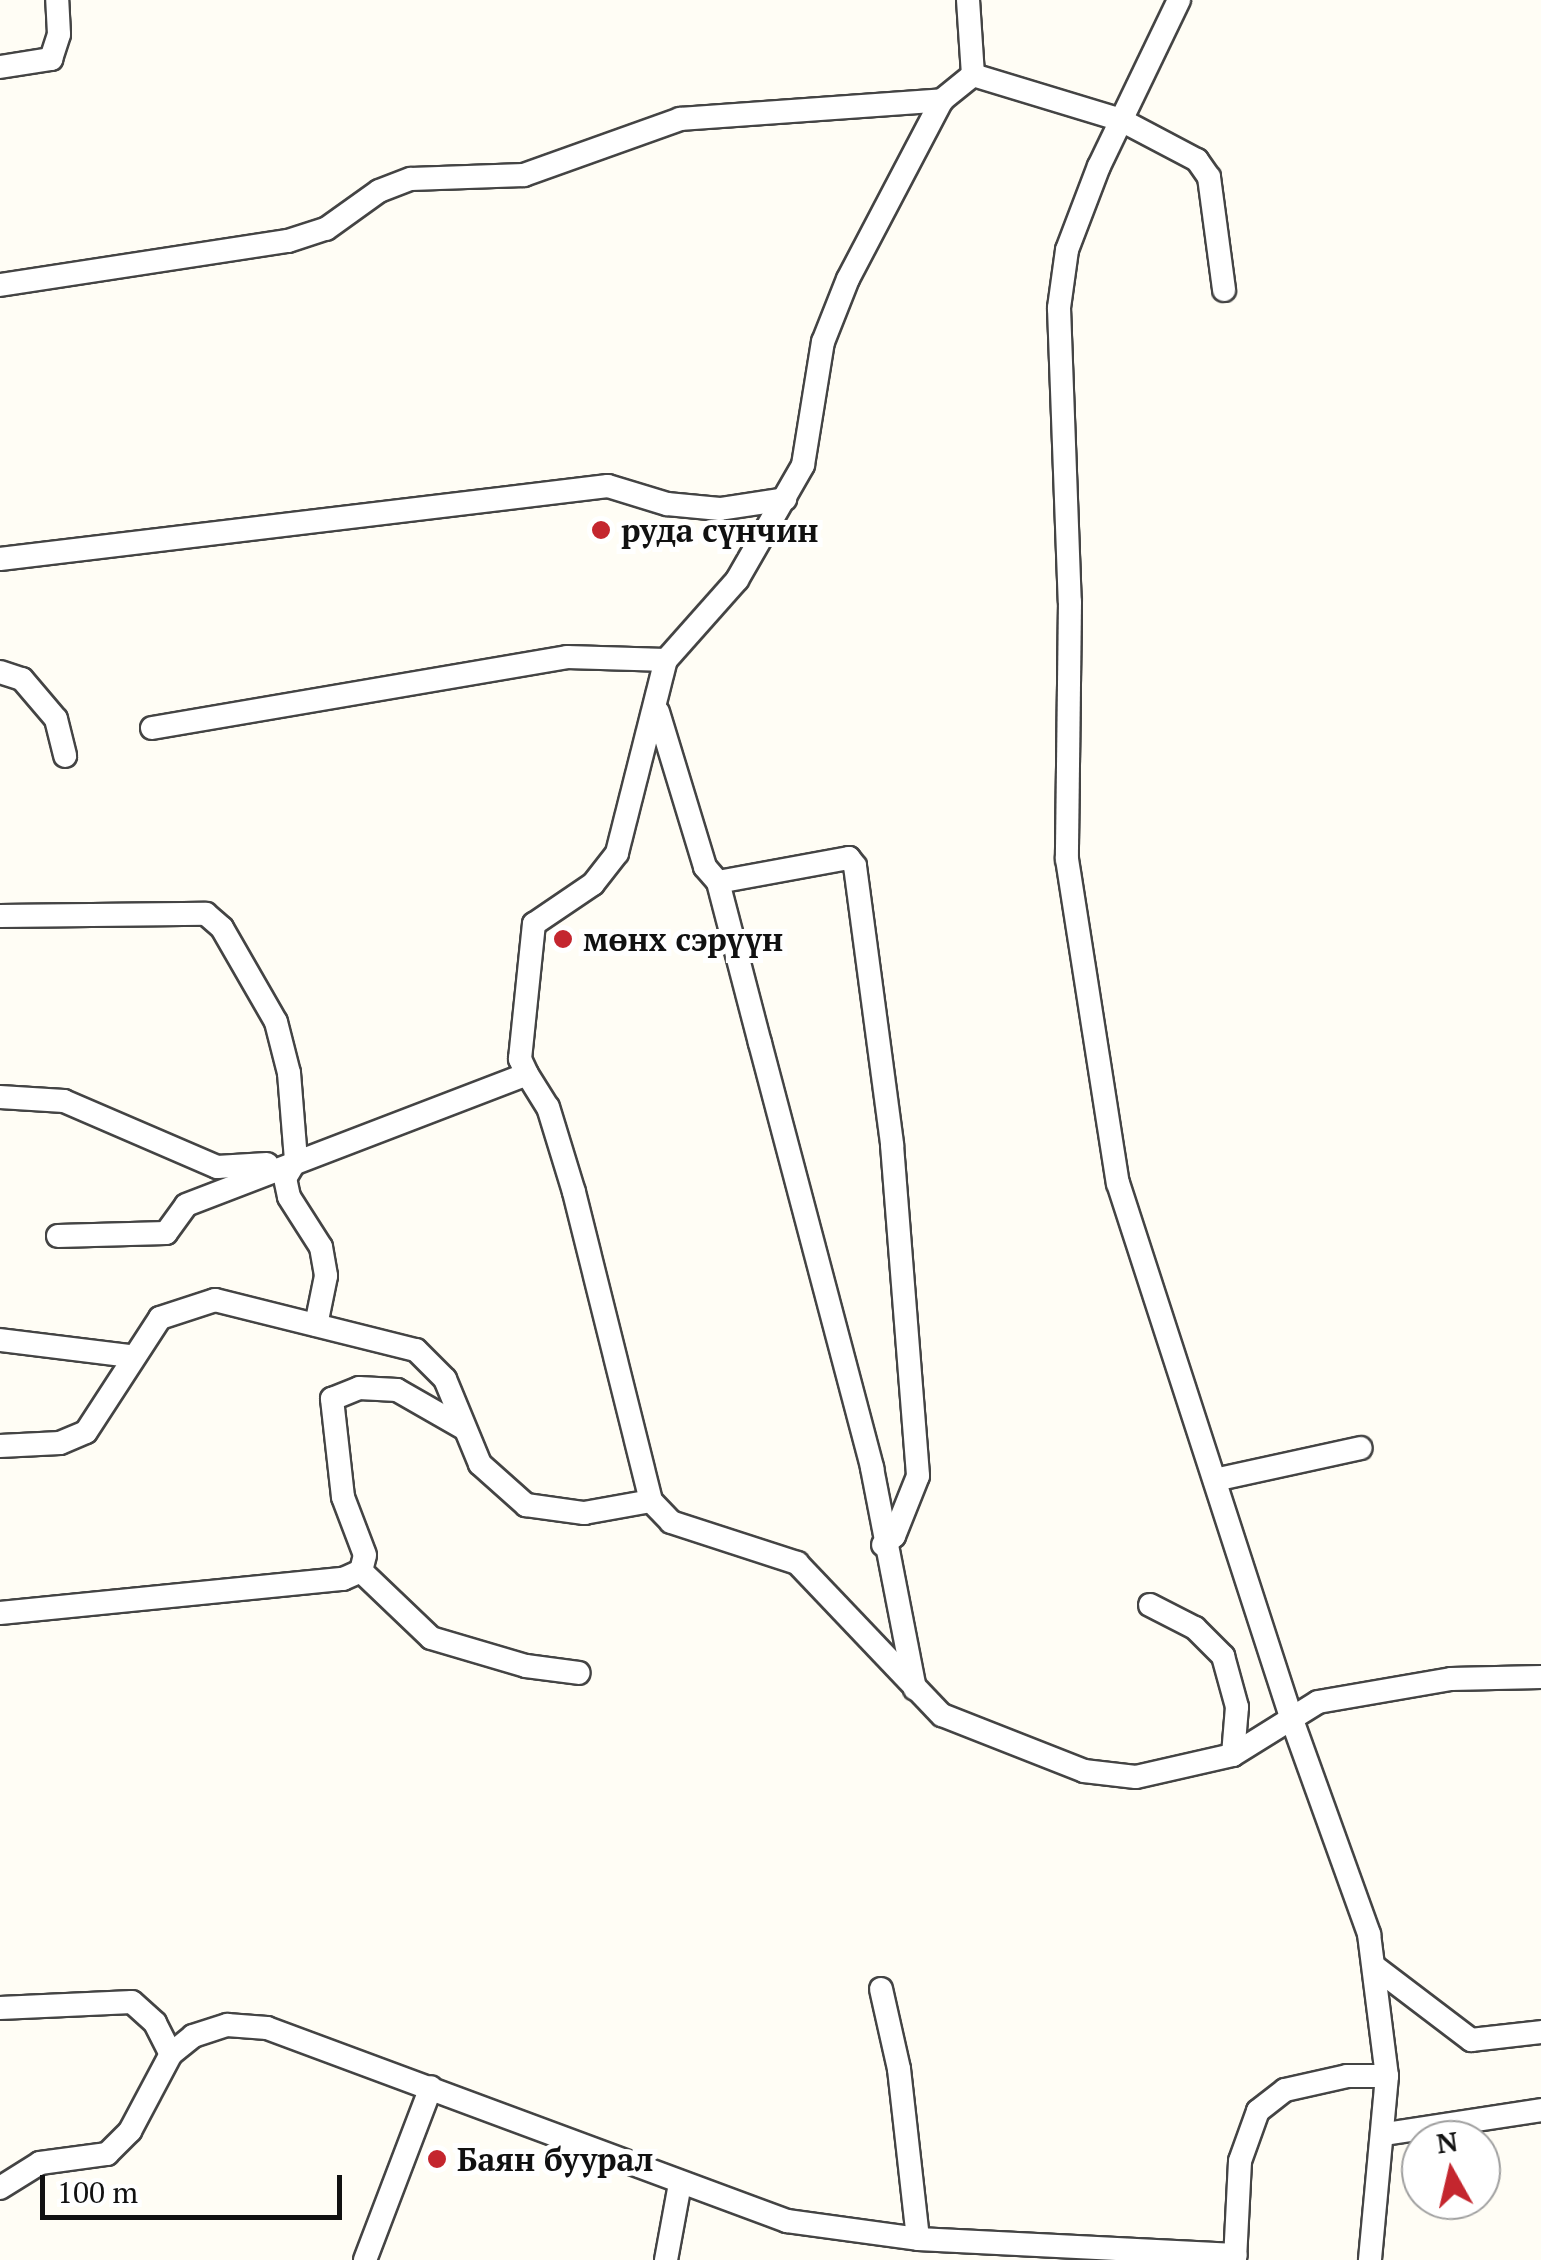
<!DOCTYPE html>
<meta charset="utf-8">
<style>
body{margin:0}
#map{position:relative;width:1541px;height:2260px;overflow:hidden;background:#fffdf5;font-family:"PT Serif",serif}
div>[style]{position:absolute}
.roads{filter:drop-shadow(2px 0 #444) drop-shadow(-2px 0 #444) drop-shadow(0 2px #444) drop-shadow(0 -2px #444)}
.street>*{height:22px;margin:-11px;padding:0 11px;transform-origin:11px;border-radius:11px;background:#fff}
.dots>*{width:28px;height:28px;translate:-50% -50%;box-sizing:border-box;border:5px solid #fff;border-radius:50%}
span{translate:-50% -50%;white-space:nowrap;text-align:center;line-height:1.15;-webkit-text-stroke:10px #fff;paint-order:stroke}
.poi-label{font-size:32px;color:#111;font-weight:700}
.left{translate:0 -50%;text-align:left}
.north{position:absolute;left:1401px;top:2120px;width:100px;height:100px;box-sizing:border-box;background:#fff;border:2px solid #a0a0a0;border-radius:50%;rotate:352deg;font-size:28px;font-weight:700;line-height:40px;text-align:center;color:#111}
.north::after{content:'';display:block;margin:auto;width:35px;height:45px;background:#c4262e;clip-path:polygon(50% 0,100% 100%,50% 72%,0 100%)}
.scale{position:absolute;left:40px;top:2175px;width:302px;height:45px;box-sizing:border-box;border:5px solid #111;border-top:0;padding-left:12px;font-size:30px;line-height:35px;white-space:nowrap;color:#111;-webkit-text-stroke:8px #fff;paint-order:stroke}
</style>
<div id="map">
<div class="roads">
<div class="street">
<i style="left:1179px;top:0;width:184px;rotate:115.7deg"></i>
<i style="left:1099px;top:166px;width:90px;rotate:110.9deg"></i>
<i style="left:1067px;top:250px;width:59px;rotate:97.9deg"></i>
<i style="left:1059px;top:308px;width:294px;rotate:87.9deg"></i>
<i style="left:1070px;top:602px;width:257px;rotate:90.7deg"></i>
<i style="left:1067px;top:859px;width:328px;rotate:81.1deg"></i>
<i style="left:1118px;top:1183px;width:561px;rotate:72.05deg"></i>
<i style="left:1291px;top:1717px;width:231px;rotate:70.2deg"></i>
<i style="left:1369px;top:1934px;width:143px;rotate:82.8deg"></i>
<i style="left:1387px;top:2076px;width:185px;rotate:95.3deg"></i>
<i style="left:0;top:67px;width:52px;rotate:-8.9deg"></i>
<i style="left:51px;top:59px;width:26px;rotate:-72deg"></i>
<i style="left:59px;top:34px;width:34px;rotate:-93deg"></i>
<i style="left:973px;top:75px;width:155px;rotate:16.9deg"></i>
<i style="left:1121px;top:120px;width:86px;rotate:27.8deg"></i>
<i style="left:1197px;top:160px;width:21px;rotate:55deg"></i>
<i style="left:1209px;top:177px;width:114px;rotate:82.4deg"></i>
<i style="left:0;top:285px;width:291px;rotate:-8.7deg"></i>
<i style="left:288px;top:241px;width:40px;rotate:-18deg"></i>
<i style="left:326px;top:229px;width:65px;rotate:-35.6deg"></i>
<i style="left:379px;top:191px;width:34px;rotate:-21deg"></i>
<i style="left:411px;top:179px;width:113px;rotate:-2deg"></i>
<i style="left:524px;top:175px;width:166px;rotate:-19.7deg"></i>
<i style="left:680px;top:119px;width:263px;rotate:-4.1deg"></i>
<i style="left:0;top:559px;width:612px;rotate:-6.85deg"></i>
<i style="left:608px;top:486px;width:62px;rotate:17deg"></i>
<i style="left:667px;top:504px;width:53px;rotate:5.4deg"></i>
<i style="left:720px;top:509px;width:66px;rotate:-8.7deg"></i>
<i style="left:0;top:672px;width:23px;rotate:18deg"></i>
<i style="left:22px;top:679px;width:52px;rotate:49.6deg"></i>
<i style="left:56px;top:719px;width:38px;rotate:76deg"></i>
<i style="left:658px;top:712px;width:162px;rotate:73.1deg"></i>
<i style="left:705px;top:867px;width:20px;rotate:49deg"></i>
<i style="left:718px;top:882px;width:166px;rotate:75.4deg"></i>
<i style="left:760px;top:1043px;width:440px;rotate:75.2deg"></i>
<i style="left:872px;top:1468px;width:225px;rotate:79deg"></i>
<i style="left:152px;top:728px;width:421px;rotate:-9.7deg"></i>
<i style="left:567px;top:657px;width:99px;rotate:1.7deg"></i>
<i style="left:718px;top:882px;width:133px;rotate:-10.4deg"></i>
<i style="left:849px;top:858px;width:10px;rotate:53deg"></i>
<i style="left:855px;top:866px;width:281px;rotate:82.4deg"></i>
<i style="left:892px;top:1145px;width:332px;rotate:85.5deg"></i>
<i style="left:918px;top:1476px;width:65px;rotate:111.8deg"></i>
<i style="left:894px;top:1536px;width:14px;rotate:141deg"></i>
<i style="left:0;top:916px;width:206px;rotate:-0.6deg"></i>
<i style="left:206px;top:914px;width:21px;rotate:41deg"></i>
<i style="left:222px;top:928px;width:108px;rotate:60.1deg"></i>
<i style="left:276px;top:1022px;width:53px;rotate:75.7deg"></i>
<i style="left:289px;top:1073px;width:87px;rotate:85.4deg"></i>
<i style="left:296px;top:1160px;width:21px;rotate:121deg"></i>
<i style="left:285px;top:1178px;width:19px;rotate:78deg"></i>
<i style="left:289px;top:1197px;width:59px;rotate:57.4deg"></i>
<i style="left:321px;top:1247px;width:29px;rotate:80deg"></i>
<i style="left:326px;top:1276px;width:50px;rotate:101.5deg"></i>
<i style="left:527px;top:1074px;width:39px;rotate:58deg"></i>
<i style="left:548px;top:1107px;width:89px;rotate:73deg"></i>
<i style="left:574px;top:1192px;width:318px;rotate:76deg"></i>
<i style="left:0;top:1097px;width:64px;rotate:3.6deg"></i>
<i style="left:64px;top:1101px;width:167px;rotate:23.3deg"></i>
<i style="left:217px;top:1167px;width:50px;rotate:-3.4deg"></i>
<i style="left:58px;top:1236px;width:108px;rotate:-1.6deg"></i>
<i style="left:166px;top:1233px;width:34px;rotate:-54deg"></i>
<i style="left:186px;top:1205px;width:365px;rotate:-21deg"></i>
<i style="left:527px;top:1074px;width:17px;rotate:-115deg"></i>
<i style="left:520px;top:1059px;width:136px;rotate:-84.1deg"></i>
<i style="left:534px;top:924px;width:71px;rotate:-34.1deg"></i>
<i style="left:593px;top:884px;width:39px;rotate:-52deg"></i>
<i style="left:617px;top:853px;width:199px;rotate:-75.8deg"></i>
<i style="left:666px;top:660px;width:107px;rotate:-48.4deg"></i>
<i style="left:737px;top:580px;width:133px;rotate:-60.1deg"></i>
<i style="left:803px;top:465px;width:125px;rotate:-80.8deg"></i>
<i style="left:823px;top:342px;width:68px;rotate:-68.4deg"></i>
<i style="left:848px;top:279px;width:202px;rotate:-62.3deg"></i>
<i style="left:942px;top:100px;width:40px;rotate:-39deg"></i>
<i style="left:973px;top:75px;width:75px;rotate:-93.8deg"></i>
<i style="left:0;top:1340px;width:131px;rotate:7deg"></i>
<i style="left:0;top:1446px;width:60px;rotate:-2.9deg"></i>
<i style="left:60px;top:1443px;width:28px;rotate:-23deg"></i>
<i style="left:86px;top:1432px;width:136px;rotate:-57deg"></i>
<i style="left:160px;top:1318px;width:58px;rotate:-18.1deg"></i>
<i style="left:215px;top:1300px;width:207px;rotate:14deg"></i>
<i style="left:416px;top:1350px;width:41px;rotate:45deg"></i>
<i style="left:445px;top:1379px;width:92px;rotate:67.6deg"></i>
<i style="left:480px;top:1464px;width:62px;rotate:41.7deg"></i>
<i style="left:526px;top:1505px;width:59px;rotate:7.9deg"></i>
<i style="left:584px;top:1513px;width:68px;rotate:-10.2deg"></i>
<i style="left:651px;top:1501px;width:29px;rotate:46deg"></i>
<i style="left:671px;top:1522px;width:133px;rotate:18deg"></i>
<i style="left:797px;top:1563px;width:210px;rotate:46.4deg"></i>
<i style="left:942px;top:1715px;width:153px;rotate:21.5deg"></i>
<i style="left:1084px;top:1771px;width:52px;rotate:6.6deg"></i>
<i style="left:1136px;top:1777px;width:99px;rotate:-12.8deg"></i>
<i style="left:1233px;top:1755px;width:100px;rotate:-31.9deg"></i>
<i style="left:1318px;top:1702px;width:135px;rotate:-9.8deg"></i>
<i style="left:1451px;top:1679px;width:90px;rotate:-1.3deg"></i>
<i style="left:1215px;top:1480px;width:149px;rotate:-12.4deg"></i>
<i style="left:361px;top:1571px;width:97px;rotate:43.7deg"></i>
<i style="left:431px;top:1638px;width:99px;rotate:16.4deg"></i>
<i style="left:526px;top:1666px;width:53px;rotate:7.5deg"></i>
<i style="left:1150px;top:1605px;width:51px;rotate:27.1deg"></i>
<i style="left:1195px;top:1628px;width:40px;rotate:45deg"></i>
<i style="left:1223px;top:1656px;width:53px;rotate:74.6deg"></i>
<i style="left:1237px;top:1707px;width:48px;rotate:94.8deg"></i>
<i style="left:0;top:1613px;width:345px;rotate:-5.7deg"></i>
<i style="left:343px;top:1579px;width:20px;rotate:-24deg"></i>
<i style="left:361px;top:1571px;width:16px;rotate:-76deg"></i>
<i style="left:365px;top:1555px;width:62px;rotate:-110.8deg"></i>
<i style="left:343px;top:1497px;width:99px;rotate:-96.4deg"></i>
<i style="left:332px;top:1399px;width:29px;rotate:-22deg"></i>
<i style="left:359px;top:1388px;width:38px;rotate:3deg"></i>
<i style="left:397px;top:1390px;width:78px;rotate:29.8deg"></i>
<i style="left:1375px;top:1967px;width:121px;rotate:37.2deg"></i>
<i style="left:1471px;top:2040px;width:70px;rotate:-6.5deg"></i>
<i style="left:881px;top:1989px;width:82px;rotate:77.3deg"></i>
<i style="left:899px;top:2069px;width:171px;rotate:83.6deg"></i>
<i style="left:0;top:2008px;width:132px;rotate:-2.6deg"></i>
<i style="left:132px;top:2002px;width:31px;rotate:42deg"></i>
<i style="left:155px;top:2023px;width:35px;rotate:63deg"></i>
<i style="left:1385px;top:2134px;width:158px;rotate:-8.7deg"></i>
<i style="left:0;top:2188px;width:47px;rotate:-32deg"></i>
<i style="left:40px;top:2163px;width:68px;rotate:-7.7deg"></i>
<i style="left:107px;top:2154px;width:33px;rotate:-45deg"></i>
<i style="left:130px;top:2131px;width:87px;rotate:-62deg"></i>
<i style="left:171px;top:2054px;width:28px;rotate:-39deg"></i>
<i style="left:193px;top:2036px;width:36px;rotate:-18deg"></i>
<i style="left:227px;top:2025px;width:40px;rotate:4.3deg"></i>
<i style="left:267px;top:2028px;width:555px;rotate:20.36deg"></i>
<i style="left:787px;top:2221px;width:132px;rotate:7.8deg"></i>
<i style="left:918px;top:2239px;width:318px;rotate:2.9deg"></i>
<i style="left:365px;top:2260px;width:185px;rotate:-69.1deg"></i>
<i style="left:666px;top:2260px;width:77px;rotate:-79.6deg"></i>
<i style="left:1235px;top:2260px;width:99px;rotate:-87.1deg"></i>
<i style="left:1240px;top:2161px;width:53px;rotate:-70.2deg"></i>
<i style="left:1258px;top:2111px;width:34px;rotate:-38deg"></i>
<i style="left:1285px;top:2090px;width:64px;rotate:-12.7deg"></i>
<i style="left:1347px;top:2076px;width:40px"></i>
</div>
</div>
<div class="dots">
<i style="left:601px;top:530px;background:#c4262e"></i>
<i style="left:563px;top:939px;background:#c4262e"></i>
<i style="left:437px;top:2159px;background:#c4262e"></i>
</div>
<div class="poi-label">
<span class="left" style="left:621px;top:530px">руда сүнчин</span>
<span class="left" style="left:583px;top:939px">мөнх сэрүүн</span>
<span class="left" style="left:457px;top:2159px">Баян буурал</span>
</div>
<div class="north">N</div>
<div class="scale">100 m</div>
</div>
